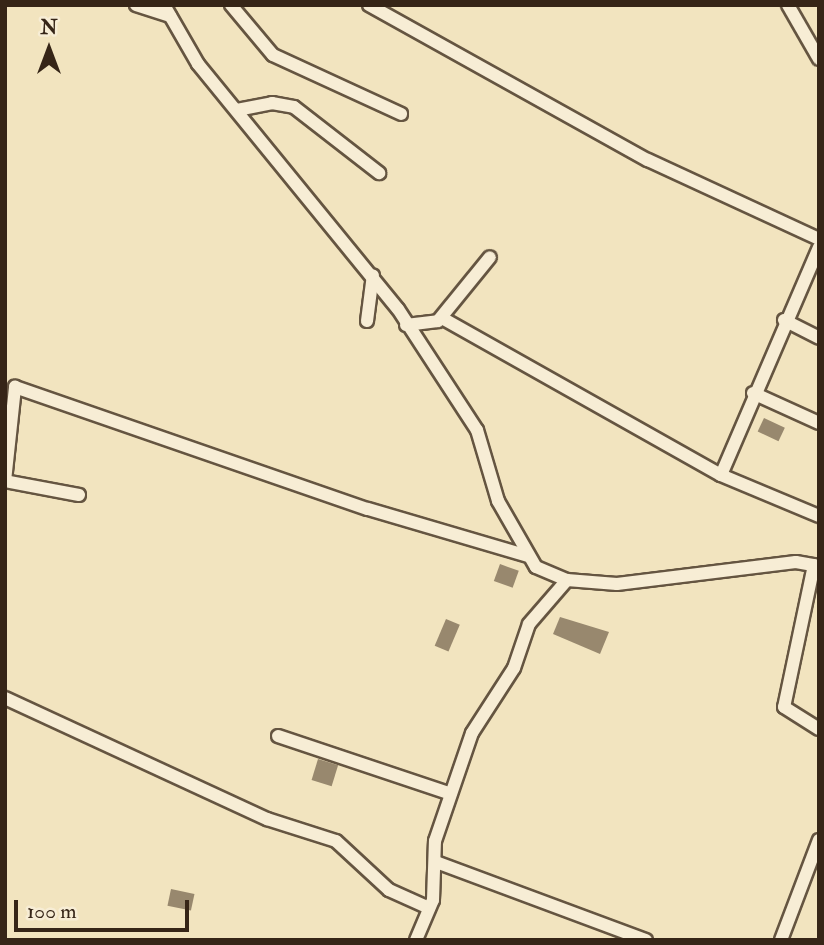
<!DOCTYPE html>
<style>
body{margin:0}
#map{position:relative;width:824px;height:945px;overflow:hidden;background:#f2e4bf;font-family:"IM FELL Double Pica",serif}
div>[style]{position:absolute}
.building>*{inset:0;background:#98886e;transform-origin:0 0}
.roads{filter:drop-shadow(2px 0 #655541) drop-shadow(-2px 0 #655541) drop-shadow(0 2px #655541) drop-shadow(0 -2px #655541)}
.minor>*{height:12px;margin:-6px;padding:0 6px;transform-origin:6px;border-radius:6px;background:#f7edd5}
span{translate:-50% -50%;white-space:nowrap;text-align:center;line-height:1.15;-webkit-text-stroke:6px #f7edd5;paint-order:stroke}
.frame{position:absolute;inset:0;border:7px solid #362517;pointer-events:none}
.north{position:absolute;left:14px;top:14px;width:70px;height:70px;-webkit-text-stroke:5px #f7edd5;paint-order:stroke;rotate:0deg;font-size:19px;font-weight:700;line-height:28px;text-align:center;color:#362517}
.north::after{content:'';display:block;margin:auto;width:24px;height:32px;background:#362517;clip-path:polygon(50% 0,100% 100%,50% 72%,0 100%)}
.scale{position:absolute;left:14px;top:900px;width:175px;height:32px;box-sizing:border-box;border:4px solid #362517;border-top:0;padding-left:9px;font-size:21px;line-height:24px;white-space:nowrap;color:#362517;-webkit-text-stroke:5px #f7edd5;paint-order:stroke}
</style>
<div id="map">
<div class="building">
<i style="left:764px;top:418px;width:23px;height:15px;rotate:25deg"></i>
<i style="left:500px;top:564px;width:20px;height:18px;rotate:20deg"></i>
<i style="clip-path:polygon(560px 617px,609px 632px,600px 654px,553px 634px)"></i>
<i style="left:446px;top:619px;width:15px;height:29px;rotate:23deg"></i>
<i style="left:318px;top:759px;width:21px;height:22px;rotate:17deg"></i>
<i style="left:171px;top:889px;width:24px;height:17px;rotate:12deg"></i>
</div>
<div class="roads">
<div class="minor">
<i style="left:136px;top:5px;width:36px;rotate:18deg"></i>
<i style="left:164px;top:5px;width:68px;rotate:60deg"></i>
<i style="left:198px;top:64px;width:316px;rotate:50.8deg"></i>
<i style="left:398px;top:309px;width:145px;rotate:56.9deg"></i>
<i style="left:477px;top:430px;width:74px;rotate:73.5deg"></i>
<i style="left:498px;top:501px;width:76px;rotate:60.1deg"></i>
<i style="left:536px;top:567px;width:34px;rotate:23deg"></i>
<i style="left:567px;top:580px;width:50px;rotate:4.6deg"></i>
<i style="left:617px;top:584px;width:180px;rotate:-7deg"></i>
<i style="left:796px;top:562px;width:23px;rotate:10deg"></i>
<i style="left:231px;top:5px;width:65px;rotate:50deg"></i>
<i style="left:273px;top:55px;width:141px;rotate:24.7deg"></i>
<i style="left:369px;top:5px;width:319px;rotate:29.1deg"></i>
<i style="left:648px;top:160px;width:188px;rotate:24.8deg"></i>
<i style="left:788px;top:5px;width:62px;rotate:60.1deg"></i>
<i style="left:237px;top:110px;width:36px;rotate:-11deg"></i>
<i style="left:272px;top:103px;width:22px;rotate:10deg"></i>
<i style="left:294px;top:107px;width:108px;rotate:37.8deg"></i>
<i style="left:442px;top:318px;width:320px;rotate:29.4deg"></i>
<i style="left:721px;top:475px;width:106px;rotate:22.7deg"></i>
<i style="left:784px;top:320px;width:39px;rotate:27deg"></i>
<i style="left:367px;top:321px;width:46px;rotate:-82.6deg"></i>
<i style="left:406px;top:325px;width:32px;rotate:-7deg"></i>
<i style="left:438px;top:321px;width:82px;rotate:-50.9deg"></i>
<i style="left:753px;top:393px;width:72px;rotate:24.4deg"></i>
<i style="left:721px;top:475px;width:248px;rotate:-66.7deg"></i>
<i style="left:79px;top:495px;width:75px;rotate:-169.3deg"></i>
<i style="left:5px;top:481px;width:95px;rotate:-83.9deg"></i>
<i style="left:15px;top:387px;width:373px;rotate:19.1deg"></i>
<i style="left:368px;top:509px;width:167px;rotate:16.4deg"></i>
<i style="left:814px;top:565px;width:145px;rotate:101.9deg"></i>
<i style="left:784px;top:707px;width:41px;rotate:32.2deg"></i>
<i style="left:5px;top:698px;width:289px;rotate:24.8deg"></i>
<i style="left:267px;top:819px;width:72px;rotate:17.7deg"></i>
<i style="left:336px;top:841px;width:72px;rotate:42.8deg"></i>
<i style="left:389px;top:890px;width:44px;rotate:24.2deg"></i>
<i style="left:278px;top:736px;width:182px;rotate:18.5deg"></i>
<i style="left:436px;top:862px;width:224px;rotate:20.4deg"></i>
<i style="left:416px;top:940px;width:43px;rotate:-67deg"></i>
<i style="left:433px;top:900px;width:59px;rotate:-88.1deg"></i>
<i style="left:435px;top:841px;width:114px;rotate:-71.1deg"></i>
<i style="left:472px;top:733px;width:77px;rotate:-57.1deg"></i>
<i style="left:514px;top:668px;width:46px;rotate:-71.2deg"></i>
<i style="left:529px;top:624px;width:58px;rotate:-49.2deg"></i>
<i style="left:781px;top:940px;width:107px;rotate:-69.2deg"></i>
</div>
</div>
<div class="frame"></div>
<div class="north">N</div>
<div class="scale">100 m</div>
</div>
